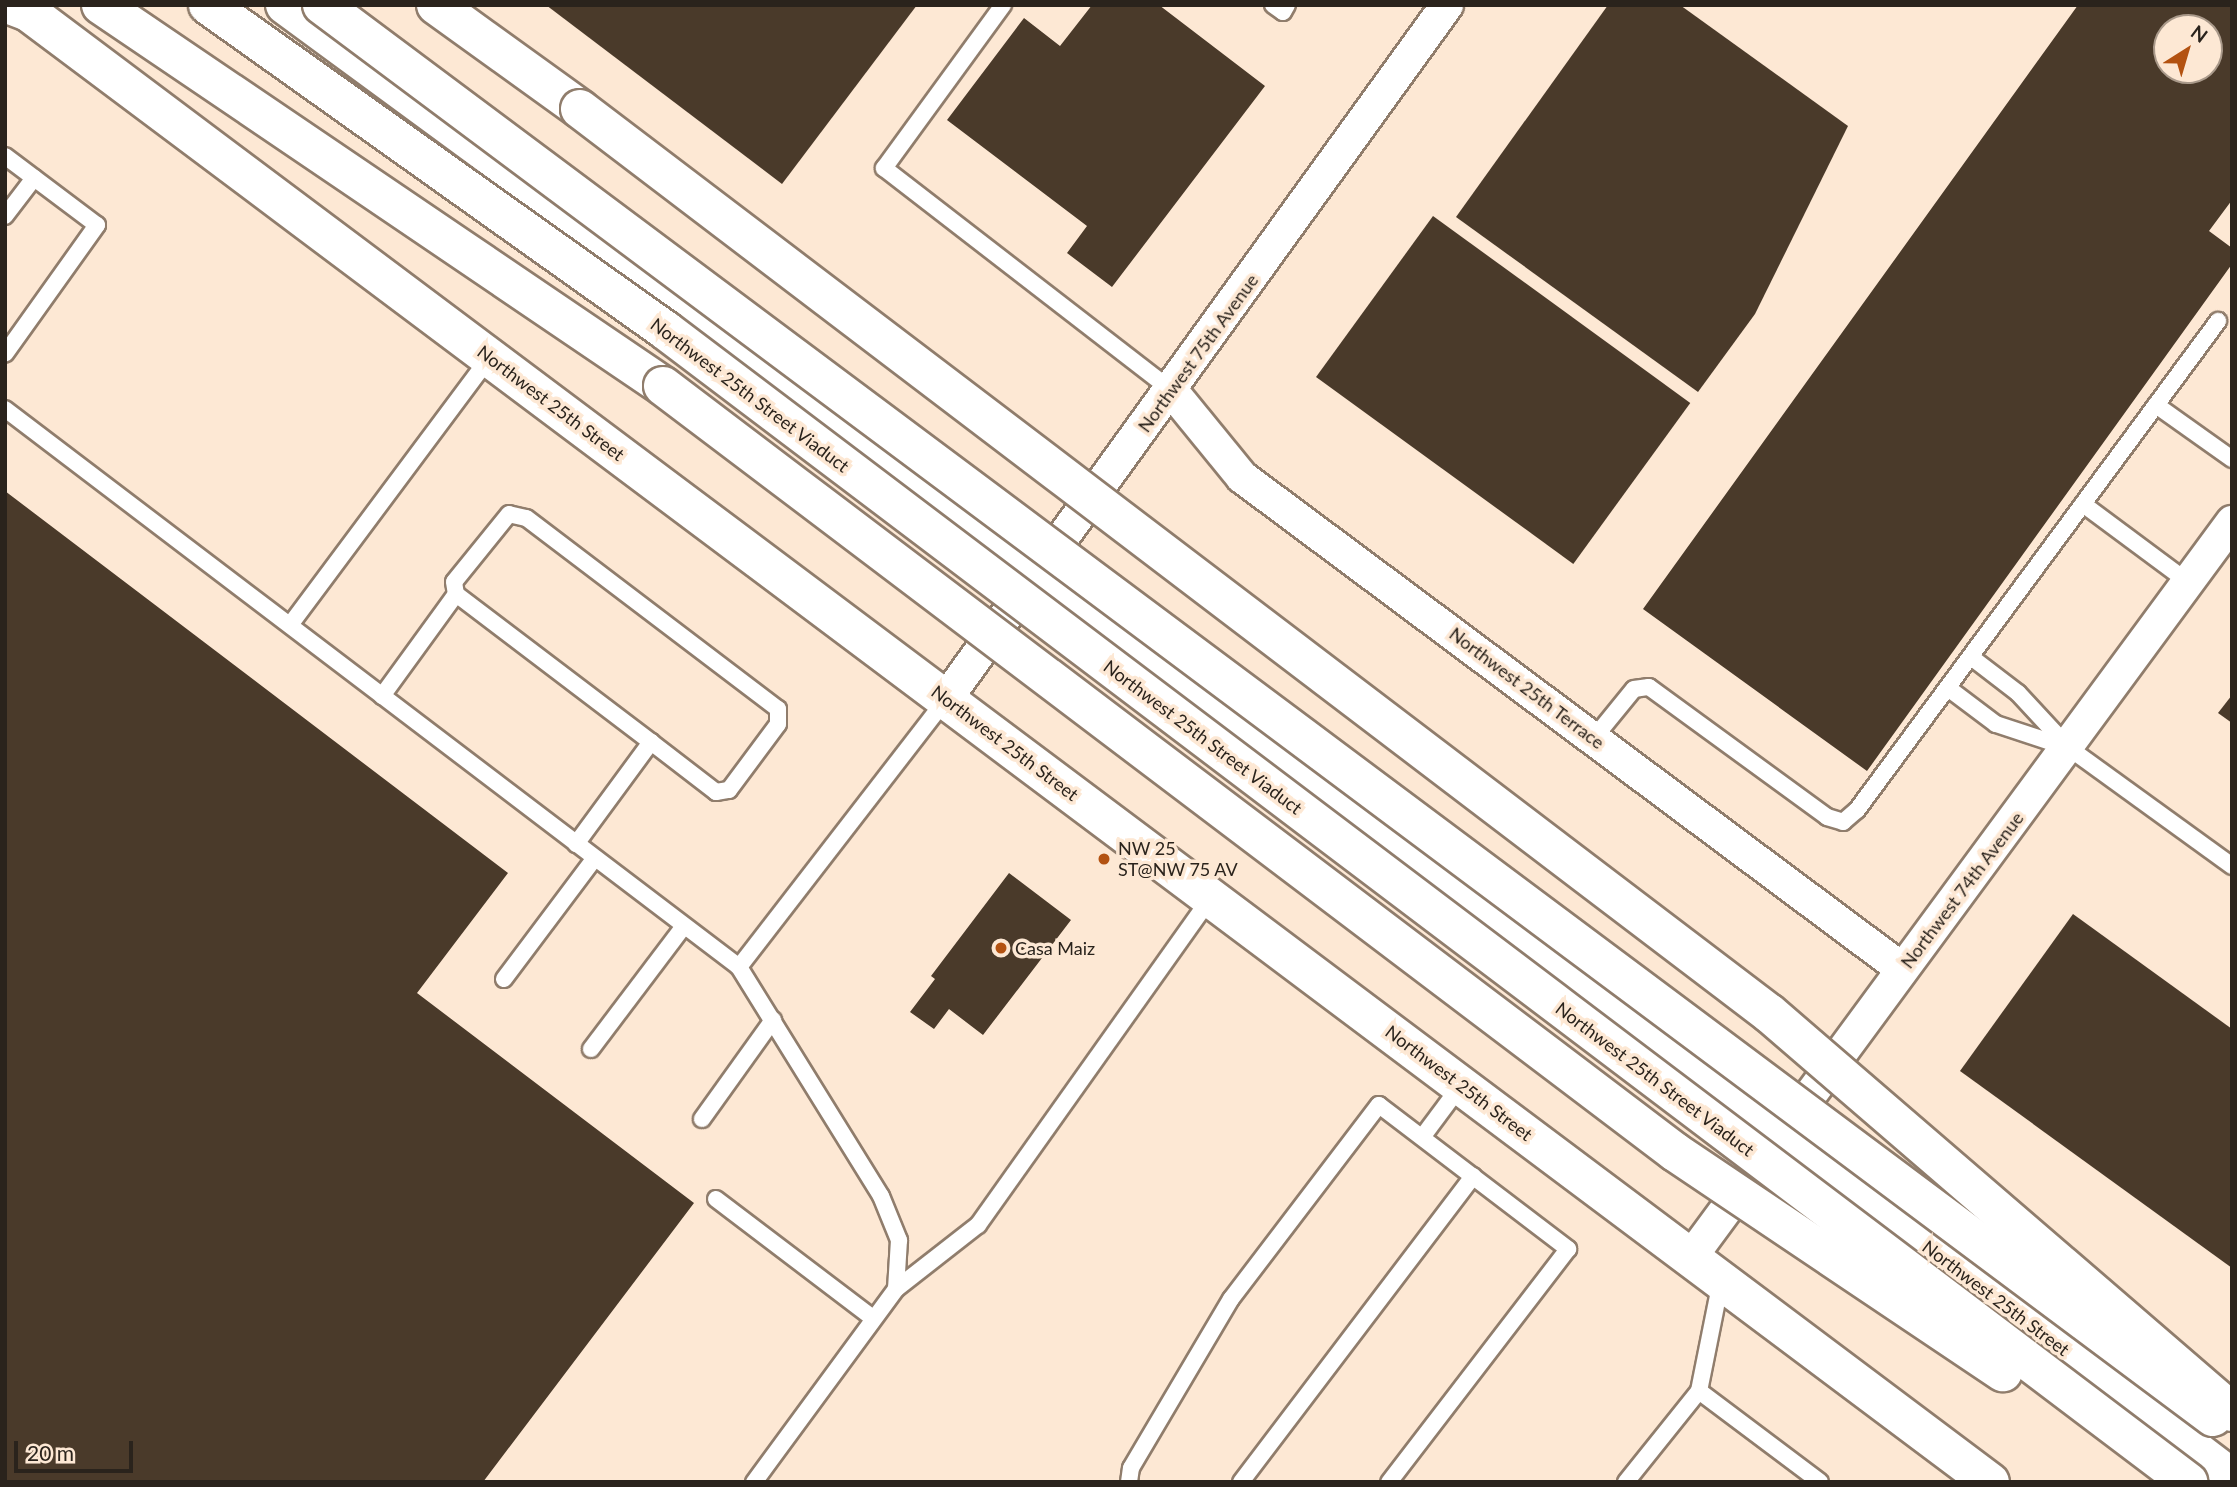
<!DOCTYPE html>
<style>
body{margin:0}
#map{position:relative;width:2237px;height:1487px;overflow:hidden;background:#fde8d4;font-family:Lato,sans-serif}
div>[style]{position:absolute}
.building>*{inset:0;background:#4a3a2a;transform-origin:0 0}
.roads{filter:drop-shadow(2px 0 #907d6c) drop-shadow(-2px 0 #907d6c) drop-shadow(0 2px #907d6c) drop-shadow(0 -2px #907d6c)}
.lane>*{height:16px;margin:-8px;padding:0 8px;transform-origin:8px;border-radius:8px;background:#fff}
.street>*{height:32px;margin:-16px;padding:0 16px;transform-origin:16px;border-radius:16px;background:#fff}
.secondary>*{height:38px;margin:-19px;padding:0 19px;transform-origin:19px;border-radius:19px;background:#fff}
.highway>*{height:38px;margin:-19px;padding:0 19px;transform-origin:19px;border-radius:19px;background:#fff}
.bridges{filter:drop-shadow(2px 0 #907d6c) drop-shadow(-2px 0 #907d6c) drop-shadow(0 2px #907d6c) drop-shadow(0 -2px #907d6c)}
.secondary-bridge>*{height:38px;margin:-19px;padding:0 19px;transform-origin:19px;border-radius:19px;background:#fff}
.highway-bridge>*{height:38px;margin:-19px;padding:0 19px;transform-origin:19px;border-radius:19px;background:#fff}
.dots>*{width:19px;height:19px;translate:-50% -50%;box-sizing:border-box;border:4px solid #fde8d4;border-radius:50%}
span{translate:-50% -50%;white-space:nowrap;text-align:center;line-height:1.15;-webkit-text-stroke:7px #fde8d4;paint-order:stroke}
.street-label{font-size:18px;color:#2a231c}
.poi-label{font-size:18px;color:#2a231c}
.left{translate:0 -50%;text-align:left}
.frame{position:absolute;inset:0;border:7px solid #2a231c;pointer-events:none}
.north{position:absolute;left:2153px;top:14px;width:70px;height:70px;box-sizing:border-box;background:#fde8d4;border:2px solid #a9998a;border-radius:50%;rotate:37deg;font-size:19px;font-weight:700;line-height:28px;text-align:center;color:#2a231c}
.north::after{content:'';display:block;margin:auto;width:24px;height:32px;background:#b35211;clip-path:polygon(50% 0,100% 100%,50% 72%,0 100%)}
.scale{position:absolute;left:14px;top:1441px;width:119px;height:32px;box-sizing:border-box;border:4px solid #2a231c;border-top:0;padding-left:9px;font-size:21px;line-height:24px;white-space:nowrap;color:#2a231c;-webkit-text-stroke:5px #fde8d4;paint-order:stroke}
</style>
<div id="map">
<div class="building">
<i style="clip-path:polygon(546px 5px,917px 5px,782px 184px)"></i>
<i style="clip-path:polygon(1092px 5px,1159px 5px,1265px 86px,1112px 287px,1067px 253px,1087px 226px,947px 120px,1024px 18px,1060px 46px)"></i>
<i style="clip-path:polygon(1608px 5px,1680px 5px,1848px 126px,1755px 314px,1698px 392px,1456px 217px)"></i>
<i style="clip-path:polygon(evenodd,2078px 5px,2232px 5px,2232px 200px,2209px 231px,2232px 248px,2232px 264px,1867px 771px,1643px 609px,2078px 5px,2167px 28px,2209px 28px,2209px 70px,2167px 70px,2167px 28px)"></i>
<i style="left:1433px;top:216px;width:318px;height:199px;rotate:36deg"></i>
<i style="clip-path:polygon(5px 491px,508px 873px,417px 993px,694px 1203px,483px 1482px,5px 1482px)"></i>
<i style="clip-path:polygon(2232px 695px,2232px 723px,2218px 713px)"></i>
<i style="clip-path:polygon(1009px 873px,1071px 920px,983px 1035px,949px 1009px,934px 1029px,910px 1012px,935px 979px,931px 976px)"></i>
<i style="clip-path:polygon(2073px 914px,2232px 1029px,2232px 1268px,1960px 1071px)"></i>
</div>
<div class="roads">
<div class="lane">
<i style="left:1003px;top:5px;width:202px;rotate:126.1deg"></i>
<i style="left:884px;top:168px;width:363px;rotate:37.7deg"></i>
<i style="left:1273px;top:5px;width:12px;rotate:35deg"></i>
<i style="left:1283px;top:12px;width:8px;rotate:-60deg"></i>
<i style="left:5px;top:156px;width:115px;rotate:36.9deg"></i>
<i style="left:97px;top:225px;width:158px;rotate:125.5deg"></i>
<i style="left:5px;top:216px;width:48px;rotate:-52.7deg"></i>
<i style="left:2156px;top:405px;width:93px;rotate:35.4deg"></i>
<i style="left:5px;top:409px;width:922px;rotate:37.24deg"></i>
<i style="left:739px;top:967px;width:269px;rotate:58.2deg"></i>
<i style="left:881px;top:1196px;width:48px;rotate:67.8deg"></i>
<i style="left:899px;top:1240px;width:49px;rotate:93.5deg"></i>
<i style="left:896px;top:1289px;width:240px;rotate:126.3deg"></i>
<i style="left:2083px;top:504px;width:131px;rotate:36.6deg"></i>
<i style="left:290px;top:625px;width:334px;rotate:-53.3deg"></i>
<i style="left:1971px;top:657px;width:59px;rotate:37.5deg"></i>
<i style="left:2018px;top:693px;width:75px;rotate:47.2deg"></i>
<i style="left:2069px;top:748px;width:201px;rotate:35.9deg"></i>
<i style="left:1948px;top:688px;width:60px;rotate:36.9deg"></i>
<i style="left:1996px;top:724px;width:74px;rotate:18.2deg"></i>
<i style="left:382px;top:696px;width:126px;rotate:-54deg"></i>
<i style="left:1594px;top:738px;width:63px;rotate:-50.8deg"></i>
<i style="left:1634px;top:689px;width:15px;rotate:-8deg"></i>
<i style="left:1649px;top:687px;width:220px;rotate:36.1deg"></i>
<i style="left:1827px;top:817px;width:17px;rotate:17deg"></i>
<i style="left:1843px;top:822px;width:18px;rotate:-41deg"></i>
<i style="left:1857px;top:810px;width:608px;rotate:-53.56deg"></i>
<i style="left:576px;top:844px;width:127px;rotate:-53.7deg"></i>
<i style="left:651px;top:742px;width:82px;rotate:37.6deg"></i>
<i style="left:716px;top:792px;width:13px;rotate:-9deg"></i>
<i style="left:729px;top:790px;width:82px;rotate:-53.4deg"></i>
<i style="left:778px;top:724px;width:15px;rotate:-90deg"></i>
<i style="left:778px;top:709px;width:316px;rotate:-142.8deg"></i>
<i style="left:526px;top:518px;width:17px;rotate:-167deg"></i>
<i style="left:509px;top:514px;width:87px;rotate:129deg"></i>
<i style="left:454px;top:582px;width:12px;rotate:81deg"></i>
<i style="left:456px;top:594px;width:245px;rotate:37.2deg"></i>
<i style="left:739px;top:967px;width:339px;rotate:-52.3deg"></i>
<i style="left:504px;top:979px;width:151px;rotate:-53.1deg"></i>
<i style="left:591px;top:1049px;width:154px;rotate:-52.9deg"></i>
<i style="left:702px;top:1119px;width:122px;rotate:-54.4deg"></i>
<i style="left:1423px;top:1136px;width:64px;rotate:-53.3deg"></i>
<i style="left:716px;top:1199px;width:197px;rotate:37.2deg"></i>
<i style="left:896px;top:1289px;width:104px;rotate:-38deg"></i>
<i style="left:978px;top:1225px;width:401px;rotate:-54.6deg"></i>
<i style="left:1699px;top:1391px;width:151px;rotate:36.9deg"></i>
<i style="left:1129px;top:1482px;width:14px;rotate:-82deg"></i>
<i style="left:1131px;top:1468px;width:196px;rotate:-59.4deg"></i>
<i style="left:1231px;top:1299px;width:244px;rotate:-52.7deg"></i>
<i style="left:1379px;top:1105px;width:238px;rotate:37.3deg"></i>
<i style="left:1568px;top:1249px;width:294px;rotate:127.5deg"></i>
<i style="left:1241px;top:1482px;width:384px;rotate:-52.8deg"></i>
<i style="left:1626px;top:1482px;width:117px;rotate:-51.3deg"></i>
<i style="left:1699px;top:1391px;width:112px;rotate:-78.7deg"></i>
</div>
<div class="street">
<i style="left:1171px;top:390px;width:112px;rotate:50.8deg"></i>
<i style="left:1242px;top:477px;width:823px;rotate:36.7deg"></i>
<i style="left:946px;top:699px;width:856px;rotate:-54.17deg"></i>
<i style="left:1691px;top:1257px;width:913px;rotate:-53.64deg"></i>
</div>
<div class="secondary">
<i style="left:19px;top:5px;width:2463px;rotate:36.85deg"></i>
<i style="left:101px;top:5px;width:679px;rotate:34.13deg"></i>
<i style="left:285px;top:5px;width:345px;rotate:36.3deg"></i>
<i style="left:563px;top:209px;width:2097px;rotate:37.25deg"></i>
</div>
<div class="highway">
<i style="left:10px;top:5px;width:19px;rotate:21deg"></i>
<i style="left:436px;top:5px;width:178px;rotate:35.8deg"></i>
</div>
</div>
<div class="bridges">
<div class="secondary-bridge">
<i style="left:208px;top:5px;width:561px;rotate:35.42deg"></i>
<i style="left:665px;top:330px;width:1910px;rotate:37.1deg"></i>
<i style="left:322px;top:5px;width:2360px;rotate:36.75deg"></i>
<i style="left:663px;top:386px;width:1269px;rotate:37.12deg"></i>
<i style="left:1675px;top:1152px;width:395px;rotate:33.9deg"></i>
</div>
<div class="highway-bridge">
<i style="left:580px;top:109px;width:1494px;rotate:37.25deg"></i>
<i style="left:1769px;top:1013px;width:611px;rotate:40.75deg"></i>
</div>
</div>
<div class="dots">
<i style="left:1104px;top:859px;background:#b35211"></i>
<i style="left:1001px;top:948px;background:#b35211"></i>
</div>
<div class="street-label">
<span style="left:1198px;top:353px;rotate:-54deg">Northwest 75th Avenue</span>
<span style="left:750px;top:395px;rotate:37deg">Northwest 25th Street Viaduct</span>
<span style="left:551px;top:403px;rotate:37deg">Northwest 25th Street</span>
<span style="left:1527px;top:688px;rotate:37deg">Northwest 25th Terrace</span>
<span style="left:1203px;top:737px;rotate:37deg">Northwest 25th Street Viaduct</span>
<span style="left:1005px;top:743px;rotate:37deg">Northwest 25th Street</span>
<span style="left:1962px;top:890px;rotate:-53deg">Northwest 74th Avenue</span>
<span style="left:1655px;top:1079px;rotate:37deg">Northwest 25th Street Viaduct</span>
<span style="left:1459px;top:1083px;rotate:37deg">Northwest 25th Street</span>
<span style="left:1996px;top:1298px;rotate:37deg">Northwest 25th Street</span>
</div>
<div class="poi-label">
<span class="left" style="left:1118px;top:859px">NW 25<br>ST@NW 75 AV</span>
<span class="left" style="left:1015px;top:948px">Casa Maiz</span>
</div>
<div class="frame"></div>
<div class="north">N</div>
<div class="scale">20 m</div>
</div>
